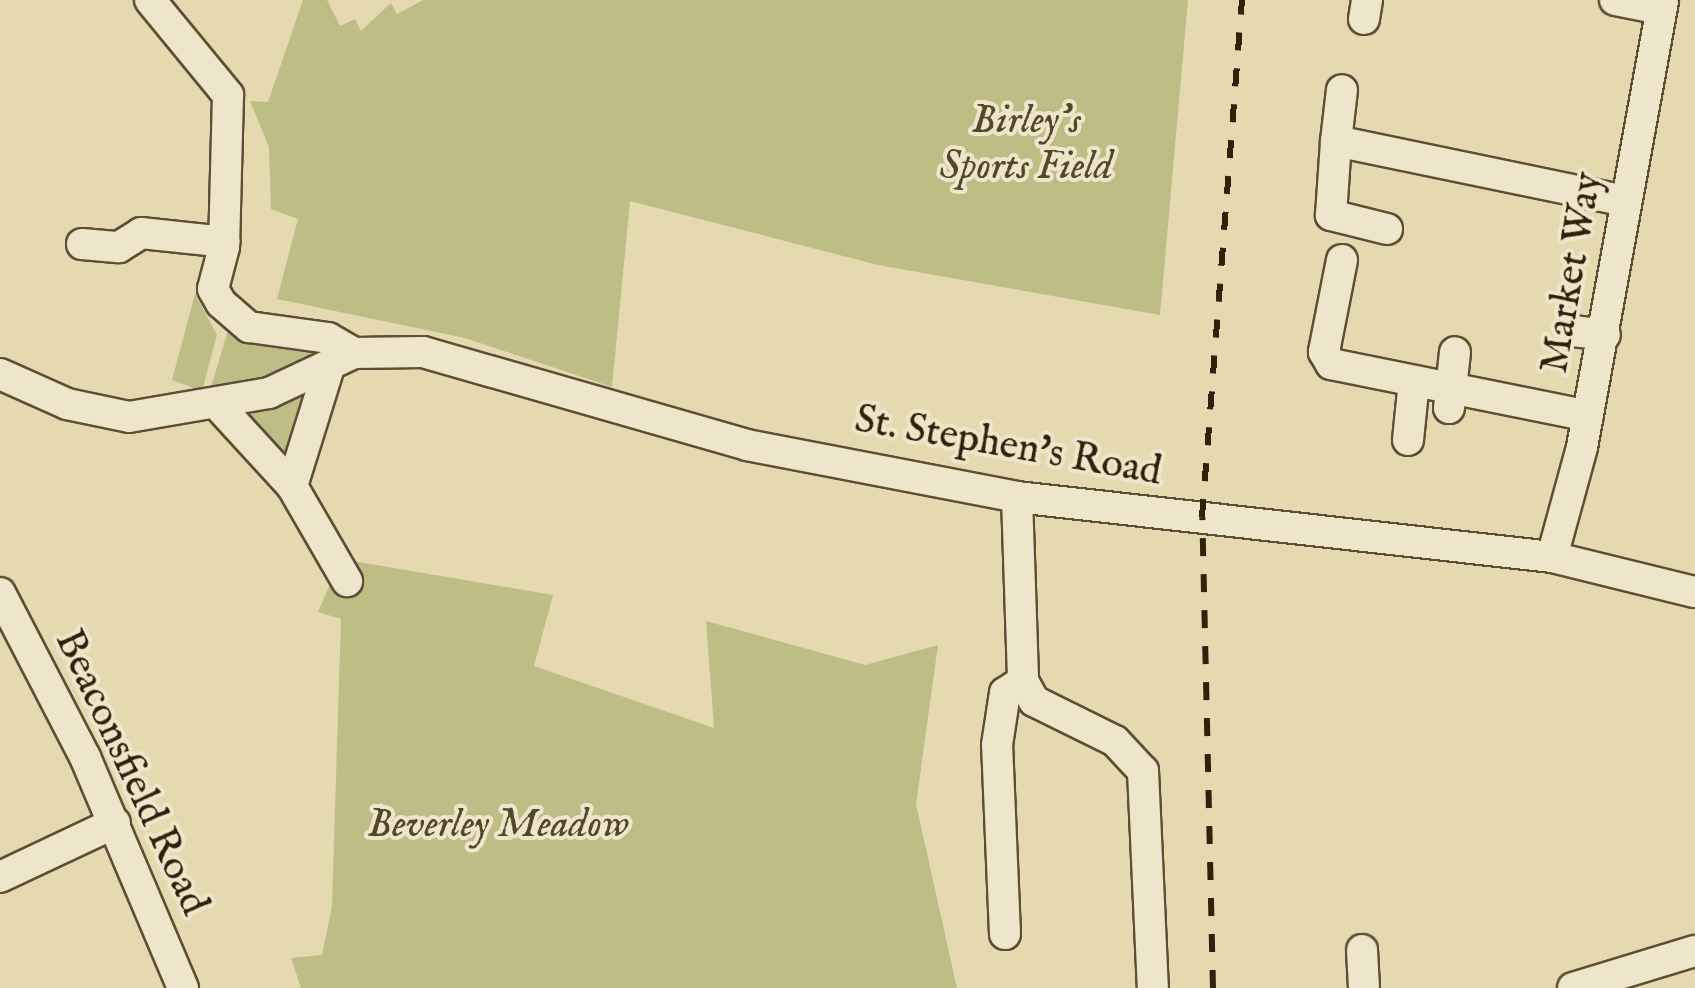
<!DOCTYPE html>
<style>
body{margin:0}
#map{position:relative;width:1695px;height:988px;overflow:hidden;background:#e5d9af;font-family:"IM FELL English",serif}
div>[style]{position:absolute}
.green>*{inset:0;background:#bdbd85}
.roads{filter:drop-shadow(2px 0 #5e4e35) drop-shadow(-2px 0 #5e4e35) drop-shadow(0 2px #5e4e35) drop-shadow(0 -2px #5e4e35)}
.minor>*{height:30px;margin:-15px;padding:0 15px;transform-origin:15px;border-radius:15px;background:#eee6cb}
.rail>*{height:6px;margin-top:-3px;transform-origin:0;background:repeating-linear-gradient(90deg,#31200c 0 18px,transparent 0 36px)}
span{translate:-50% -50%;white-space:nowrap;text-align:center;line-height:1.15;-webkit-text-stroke:8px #eee6cb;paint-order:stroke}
.park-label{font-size:40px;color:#54472a;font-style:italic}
.street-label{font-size:40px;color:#31200c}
</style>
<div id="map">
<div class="green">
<i style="clip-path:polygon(303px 0,327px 0,340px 26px,355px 19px,361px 31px,391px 3px,397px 14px,423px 0,1188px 0,1160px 315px,878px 265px,630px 201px,612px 387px,465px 338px,277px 299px,298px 219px,271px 209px,269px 147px,250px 101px,268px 102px)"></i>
<i style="clip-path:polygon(195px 294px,217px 335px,202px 391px,172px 380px)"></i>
<i style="clip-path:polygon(228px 331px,260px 337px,332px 353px,303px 370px,210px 390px)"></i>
<i style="clip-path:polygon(311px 393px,288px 462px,234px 415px,285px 403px)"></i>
<i style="clip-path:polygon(341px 559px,553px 595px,534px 666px,714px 728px,706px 621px,865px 665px,938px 645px,916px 804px,957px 988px,301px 988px,291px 958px,322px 955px,332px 906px,341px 619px,318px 612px)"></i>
</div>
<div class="roads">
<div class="minor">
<i style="left:150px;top:0;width:123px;rotate:50.6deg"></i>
<i style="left:228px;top:95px;width:152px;rotate:91.5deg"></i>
<i style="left:224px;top:247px;width:43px;rotate:104.7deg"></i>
<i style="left:213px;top:289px;width:16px;rotate:60deg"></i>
<i style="left:221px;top:303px;width:37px;rotate:41deg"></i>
<i style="left:249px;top:327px;width:80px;rotate:7.9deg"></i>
<i style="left:328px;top:338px;width:30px;rotate:30deg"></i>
<i style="left:1615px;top:0;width:47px;rotate:11.1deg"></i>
<i style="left:1364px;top:19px;width:19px;rotate:-81deg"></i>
<i style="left:1336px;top:141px;width:51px;rotate:-83.3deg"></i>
<i style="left:1387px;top:229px;width:58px;rotate:-166deg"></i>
<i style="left:1331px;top:215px;width:74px;rotate:-86.1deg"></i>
<i style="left:1336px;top:141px;width:295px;rotate:11.7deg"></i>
<i style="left:82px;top:244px;width:37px;rotate:5deg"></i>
<i style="left:119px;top:247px;width:26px;rotate:-32deg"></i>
<i style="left:141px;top:233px;width:84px;rotate:6.1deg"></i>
<i style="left:1342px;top:260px;width:94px;rotate:101.1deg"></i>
<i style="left:1324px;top:352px;width:14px;rotate:60deg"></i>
<i style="left:1331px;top:364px;width:262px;rotate:11.4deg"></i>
<i style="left:1573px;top:331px;width:32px;rotate:7deg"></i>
<i style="left:0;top:374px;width:73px;rotate:24.1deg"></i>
<i style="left:67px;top:404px;width:63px;rotate:11.8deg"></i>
<i style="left:129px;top:417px;width:142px;rotate:-9.7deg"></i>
<i style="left:269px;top:393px;width:94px;rotate:-25.2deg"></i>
<i style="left:354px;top:353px;width:69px;rotate:-0.8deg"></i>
<i style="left:423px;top:352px;width:337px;rotate:16deg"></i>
<i style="left:747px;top:445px;width:275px;rotate:10.9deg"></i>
<i style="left:1017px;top:497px;width:538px;rotate:6.4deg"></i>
<i style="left:1552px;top:557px;width:147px;rotate:13.8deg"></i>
<i style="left:216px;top:403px;width:113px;rotate:47.5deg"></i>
<i style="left:292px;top:486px;width:110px;rotate:59.9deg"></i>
<i style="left:1449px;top:408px;width:56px;rotate:-83.9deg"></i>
<i style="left:1408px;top:440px;width:59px;rotate:-84.2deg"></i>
<i style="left:292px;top:486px;width:125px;rotate:-72.7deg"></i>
<i style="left:1017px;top:497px;width:184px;rotate:88.1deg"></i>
<i style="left:1023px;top:681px;width:23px;rotate:61deg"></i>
<i style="left:1034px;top:701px;width:90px;rotate:26.3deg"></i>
<i style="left:1115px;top:741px;width:41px;rotate:47deg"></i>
<i style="left:1143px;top:771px;width:217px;rotate:87.4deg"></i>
<i style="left:1552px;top:557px;width:114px;rotate:-74.7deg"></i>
<i style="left:1582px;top:447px;width:454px;rotate:-79.7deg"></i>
<i style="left:0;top:593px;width:185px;rotate:62.6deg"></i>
<i style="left:85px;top:757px;width:251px;rotate:67deg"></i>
<i style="left:0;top:877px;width:127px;rotate:-25.2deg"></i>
<i style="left:1005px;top:934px;width:189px;rotate:-92.4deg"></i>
<i style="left:997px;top:745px;width:53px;rotate:-81.3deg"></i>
<i style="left:1005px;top:693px;width:22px;rotate:-34deg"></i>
<i style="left:1362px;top:950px;width:38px;rotate:87deg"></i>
<i style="left:1573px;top:988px;width:127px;rotate:-16.9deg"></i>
</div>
</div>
<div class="rail">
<i style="left:1213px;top:988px;width:471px;rotate:-91.3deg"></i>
<i style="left:1202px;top:517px;width:519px;rotate:-85.58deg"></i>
</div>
<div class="park-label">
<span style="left:1026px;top:145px">Birley's<br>Sports Field</span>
<span style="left:498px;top:826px">Beverley Meadow</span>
</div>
<div class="street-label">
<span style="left:1573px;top:273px;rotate:-80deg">Market Way</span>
<span style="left:1008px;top:447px;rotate:10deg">St. Stephen's Road</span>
<span style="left:130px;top:773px;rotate:65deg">Beaconsfield Road</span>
</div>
</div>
